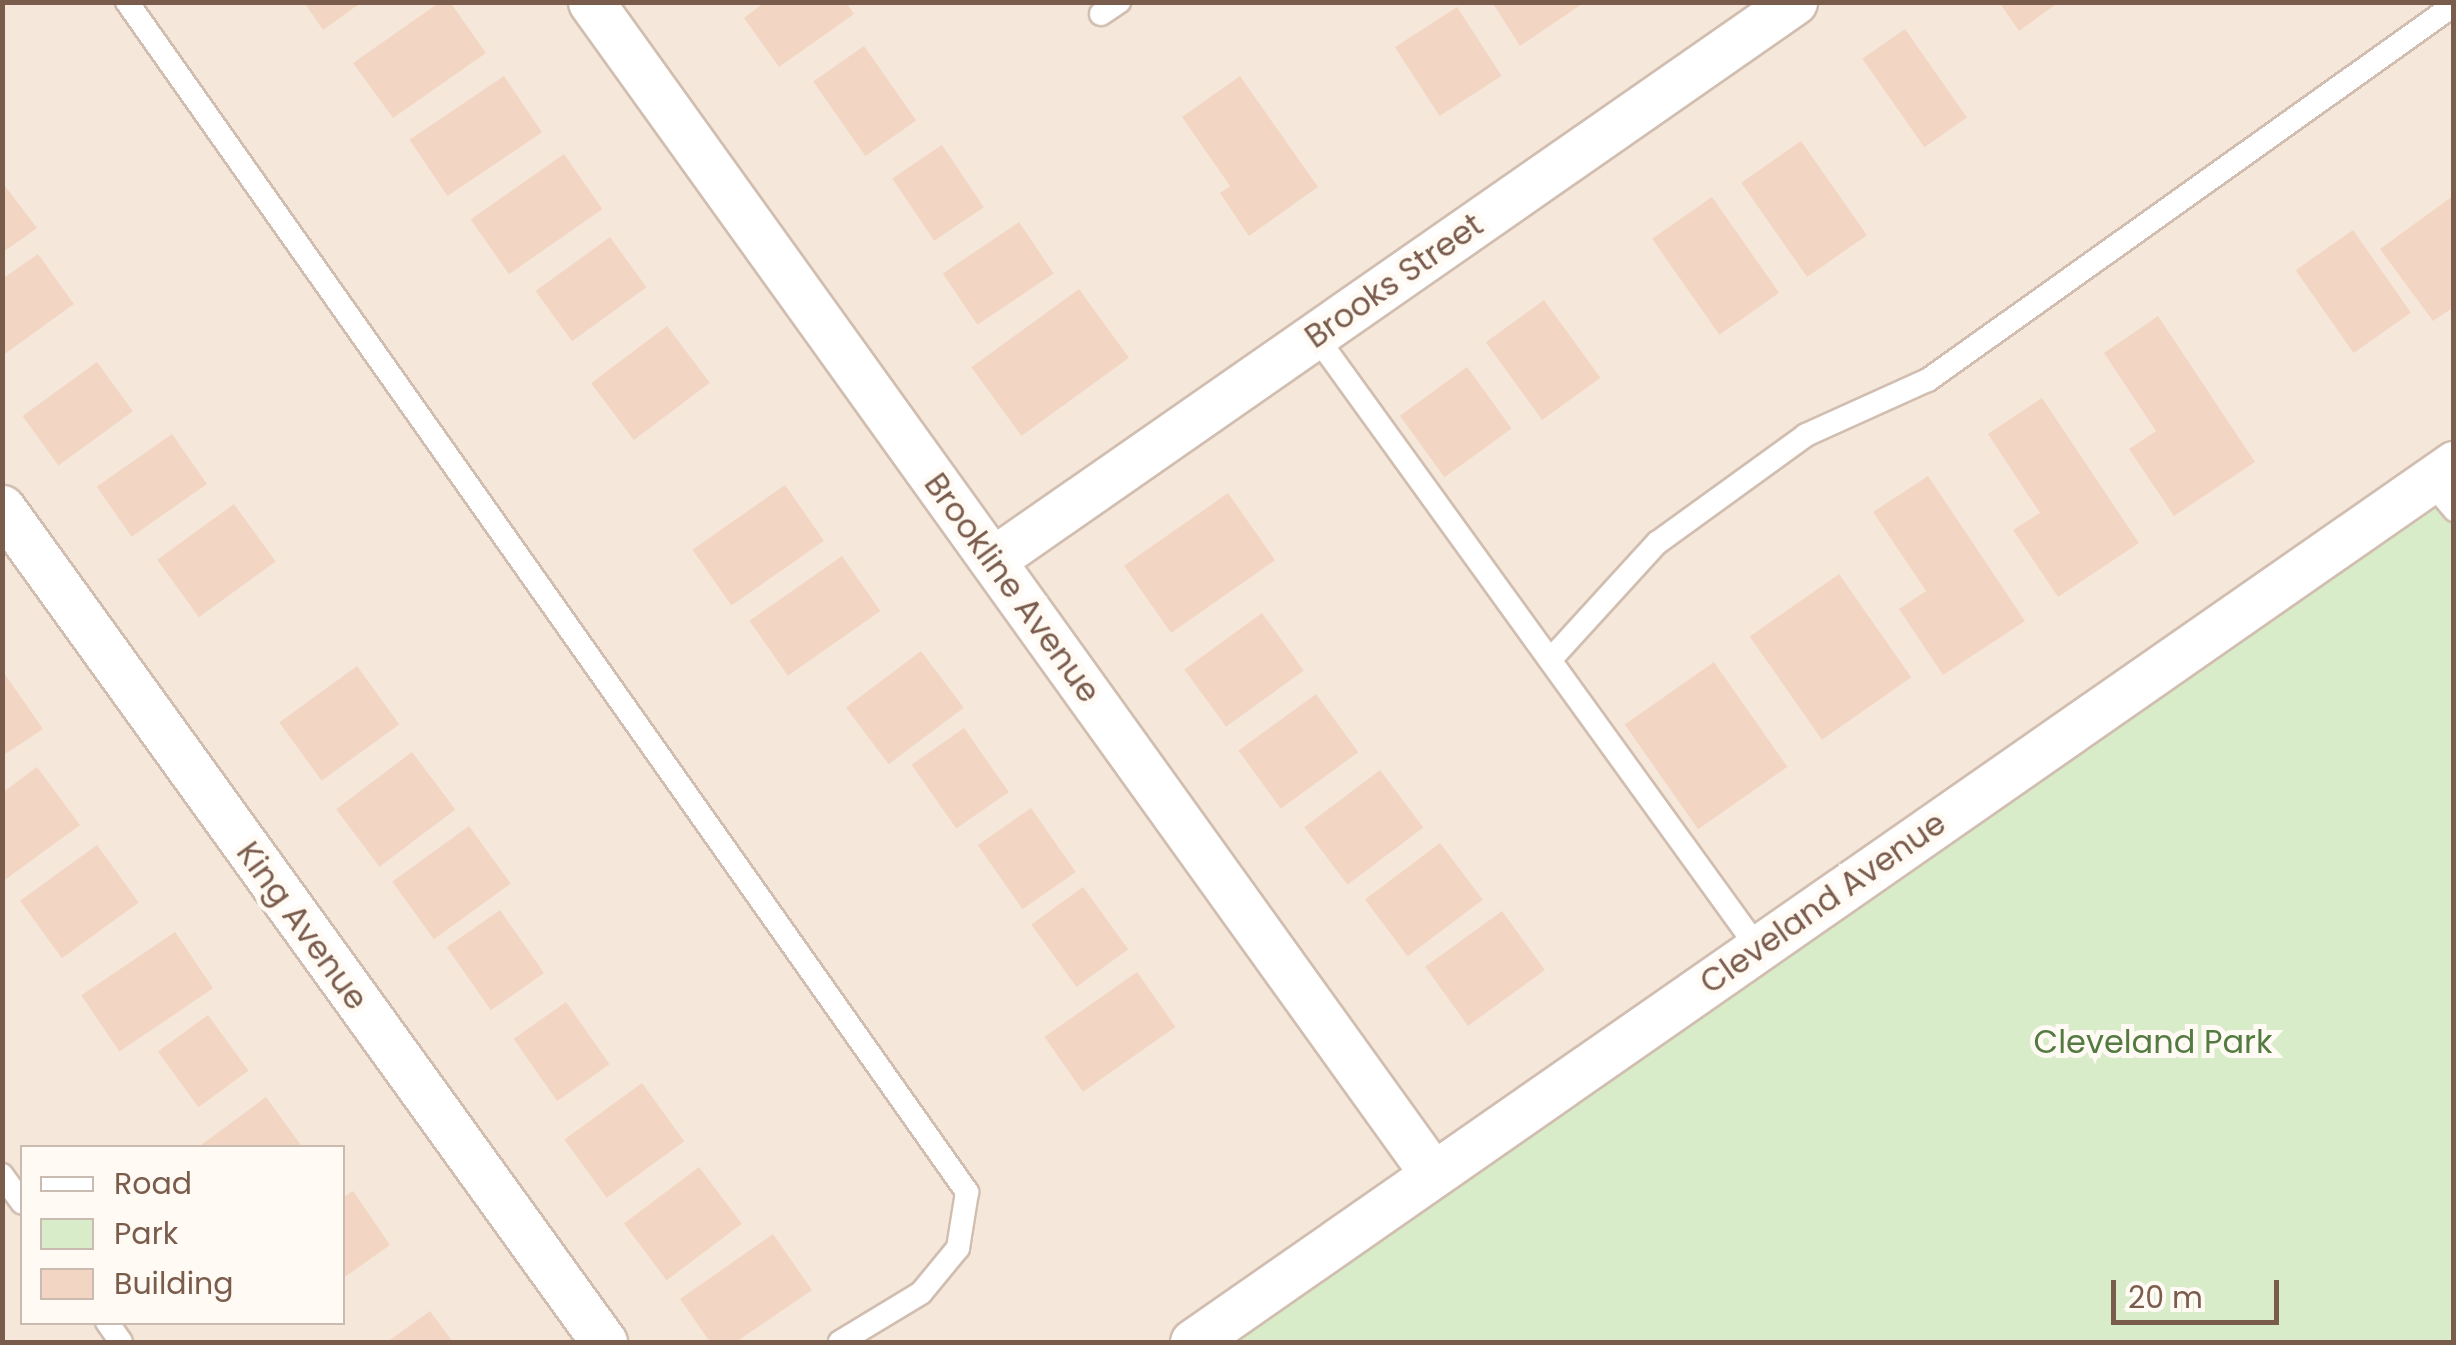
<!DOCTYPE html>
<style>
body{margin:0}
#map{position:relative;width:2456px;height:1345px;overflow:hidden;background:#fdf6ec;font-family:Poppins,sans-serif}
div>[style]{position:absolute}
.residential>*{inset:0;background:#f5e8da}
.green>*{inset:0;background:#d8ecc9}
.building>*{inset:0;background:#f3d5c3;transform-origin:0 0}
.roads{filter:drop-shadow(2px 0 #d1beb0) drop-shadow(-2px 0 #d1beb0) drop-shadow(0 2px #d1beb0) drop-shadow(0 -2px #d1beb0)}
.lane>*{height:22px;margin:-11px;padding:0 11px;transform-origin:11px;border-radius:11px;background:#fff}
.street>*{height:45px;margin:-22.5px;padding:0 22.5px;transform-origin:22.5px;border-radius:22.5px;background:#fff}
span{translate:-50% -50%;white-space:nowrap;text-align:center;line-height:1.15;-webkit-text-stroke:10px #fffaf3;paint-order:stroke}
.street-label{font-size:32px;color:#7a5c4d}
.park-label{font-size:32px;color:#537a41}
.frame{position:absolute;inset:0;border:5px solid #7a5c4d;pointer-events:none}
.legend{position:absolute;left:20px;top:1145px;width:325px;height:180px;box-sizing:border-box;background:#fffaf3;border:2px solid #cabbb1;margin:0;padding:12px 18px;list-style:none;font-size:30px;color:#7a5c4d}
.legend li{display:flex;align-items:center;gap:20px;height:50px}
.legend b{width:50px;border:2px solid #cabbb1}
.scale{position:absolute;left:2111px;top:1280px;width:168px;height:45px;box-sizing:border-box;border:5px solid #7a5c4d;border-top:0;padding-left:12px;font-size:30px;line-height:35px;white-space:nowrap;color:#7a5c4d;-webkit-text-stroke:8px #fffaf3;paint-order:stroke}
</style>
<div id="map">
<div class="residential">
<i style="clip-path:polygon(evenodd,3px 3px,2453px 3px,2453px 1342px,3px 1342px,3px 3px,22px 1148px,342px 1148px,342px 1322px,22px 1322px,22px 1148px)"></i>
</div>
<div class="green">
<i style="clip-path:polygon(2453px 464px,2453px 1342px,1193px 1342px)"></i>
</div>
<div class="building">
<i style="clip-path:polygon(304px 2px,362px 2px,323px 30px)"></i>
<i style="clip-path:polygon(440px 2px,450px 2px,486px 53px,393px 118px,353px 63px)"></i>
<i style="clip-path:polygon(765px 2px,846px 2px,854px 14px,779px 67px,744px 18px)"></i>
<i style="clip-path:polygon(1492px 2px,1585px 2px,1520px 46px)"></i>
<i style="clip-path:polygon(1999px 2px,2059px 2px,2019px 31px)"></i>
<i style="left:1457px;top:7px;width:82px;height:74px;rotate:57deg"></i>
<i style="left:1905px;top:29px;width:108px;height:52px;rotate:55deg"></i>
<i style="left:864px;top:46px;width:91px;height:62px;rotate:55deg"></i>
<i style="left:504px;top:76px;width:68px;height:114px;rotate:56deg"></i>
<i style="clip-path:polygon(1240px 76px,1318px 187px,1249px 236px,1220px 193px,1230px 186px,1182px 117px)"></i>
<i style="left:1801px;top:141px;width:115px;height:73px;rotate:55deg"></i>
<i style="left:942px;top:145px;width:75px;height:60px;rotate:56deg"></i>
<i style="left:564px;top:154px;width:67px;height:114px;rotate:55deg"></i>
<i style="clip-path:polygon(2px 182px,37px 228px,2px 253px)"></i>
<i style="clip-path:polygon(2454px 195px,2454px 307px,2433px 321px,2380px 249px)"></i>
<i style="left:1712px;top:197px;width:117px;height:73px;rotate:55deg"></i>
<i style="left:1019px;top:222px;width:62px;height:92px;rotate:56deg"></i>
<i style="left:2353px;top:230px;width:101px;height:70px;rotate:55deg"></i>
<i style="left:610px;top:237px;width:62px;height:92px;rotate:54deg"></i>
<i style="clip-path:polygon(38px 254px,74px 304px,2px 356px,2px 279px)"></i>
<i style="left:1079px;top:289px;width:85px;height:133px;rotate:54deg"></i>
<i style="left:1544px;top:300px;width:96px;height:72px;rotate:54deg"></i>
<i style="clip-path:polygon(2158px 316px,2255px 462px,2174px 516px,2129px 449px,2156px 431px,2104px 353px)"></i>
<i style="left:667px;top:326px;width:71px;height:95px;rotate:53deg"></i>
<i style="left:97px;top:362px;width:61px;height:92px;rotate:54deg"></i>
<i style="left:1467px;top:367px;width:76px;height:83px;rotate:54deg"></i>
<i style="clip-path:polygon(2042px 398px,2139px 543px,2058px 597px,2013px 530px,2040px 513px,1988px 434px)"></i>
<i style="left:172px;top:434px;width:61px;height:92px;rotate:55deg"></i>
<i style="clip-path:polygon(1928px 476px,2025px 621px,1943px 675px,1899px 609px,1926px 591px,1873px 512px)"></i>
<i style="left:785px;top:485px;width:68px;height:113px;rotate:55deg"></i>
<i style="left:1228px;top:493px;width:82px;height:127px;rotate:55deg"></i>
<i style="left:234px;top:504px;width:71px;height:95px;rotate:54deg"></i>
<i style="left:842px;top:556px;width:67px;height:113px;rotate:55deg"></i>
<i style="left:1839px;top:574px;width:126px;height:109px;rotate:55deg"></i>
<i style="left:1262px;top:613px;width:71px;height:96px;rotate:54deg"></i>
<i style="left:921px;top:651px;width:71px;height:94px;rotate:53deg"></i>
<i style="left:1714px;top:662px;width:128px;height:109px;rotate:55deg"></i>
<i style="left:357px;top:666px;width:72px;height:96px;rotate:54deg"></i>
<i style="clip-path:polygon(2px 670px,43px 729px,2px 756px)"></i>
<i style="left:1316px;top:694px;width:72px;height:96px;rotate:54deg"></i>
<i style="left:964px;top:728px;width:78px;height:64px;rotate:55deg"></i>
<i style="left:412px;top:752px;width:72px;height:95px;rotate:53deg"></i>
<i style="clip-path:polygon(37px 767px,80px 825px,2px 882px,2px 793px)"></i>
<i style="left:1380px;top:770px;width:72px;height:95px;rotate:53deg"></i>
<i style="left:1031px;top:808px;width:78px;height:65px;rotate:55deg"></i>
<i style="left:469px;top:826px;width:71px;height:95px;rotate:54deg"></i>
<i style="left:1440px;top:843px;width:71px;height:94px;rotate:53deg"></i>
<i style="left:97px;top:845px;width:71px;height:95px;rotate:54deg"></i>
<i style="left:1083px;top:887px;width:77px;height:64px;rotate:54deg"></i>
<i style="left:500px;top:910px;width:77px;height:65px;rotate:55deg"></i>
<i style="left:1502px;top:911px;width:73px;height:95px;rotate:54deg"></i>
<i style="left:175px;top:932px;width:68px;height:113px;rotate:56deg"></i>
<i style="left:1137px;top:972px;width:67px;height:113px;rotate:55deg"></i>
<i style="left:566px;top:1002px;width:76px;height:64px;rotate:55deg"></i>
<i style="left:208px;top:1015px;width:69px;height:62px;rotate:54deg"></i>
<i style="left:642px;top:1083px;width:72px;height:96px;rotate:54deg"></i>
<i style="clip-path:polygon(266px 1097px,303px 1148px,197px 1148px)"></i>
<i style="left:699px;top:1167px;width:71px;height:94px;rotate:53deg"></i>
<i style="clip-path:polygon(353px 1191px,390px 1245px,342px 1279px,342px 1198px)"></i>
<i style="clip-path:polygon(773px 1234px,812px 1290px,736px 1342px,710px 1342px,680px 1299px)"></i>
<i style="clip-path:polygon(430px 1311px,453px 1342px,387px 1342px)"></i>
</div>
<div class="roads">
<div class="lane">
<i style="left:127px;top:2px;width:1457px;rotate:54.78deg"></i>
<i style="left:967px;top:1192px;width:57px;rotate:99.1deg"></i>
<i style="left:958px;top:1248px;width:58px;rotate:129.4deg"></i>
<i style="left:921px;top:1293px;width:95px;rotate:148.8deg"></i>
<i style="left:1101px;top:14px;width:22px;rotate:-34deg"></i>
<i style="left:1315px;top:335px;width:756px;rotate:54.15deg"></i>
<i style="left:2430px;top:481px;width:38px;rotate:50deg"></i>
<i style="left:1550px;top:660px;width:159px;rotate:-47.6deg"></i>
<i style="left:1657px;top:543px;width:184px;rotate:-35.9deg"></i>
<i style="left:1806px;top:435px;width:134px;rotate:-24.3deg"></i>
<i style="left:1928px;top:380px;width:646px;rotate:-35.49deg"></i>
<i style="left:2px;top:1175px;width:34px;rotate:54deg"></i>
<i style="left:107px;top:1322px;width:24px;rotate:55deg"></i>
</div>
<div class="street">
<i style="left:591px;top:2px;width:1443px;rotate:54.31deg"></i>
<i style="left:2px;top:508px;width:1029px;rotate:54.18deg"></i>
<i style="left:994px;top:559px;width:975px;rotate:-34.85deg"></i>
<i style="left:1193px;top:1342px;width:1537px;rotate:-34.85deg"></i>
</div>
</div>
<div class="street-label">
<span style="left:1394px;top:281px;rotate:-35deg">Brooks Street</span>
<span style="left:1012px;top:588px;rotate:54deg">Brookline Avenue</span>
<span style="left:1823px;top:903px;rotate:-35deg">Cleveland Avenue</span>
<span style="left:302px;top:926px;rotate:54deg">King Avenue</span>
</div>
<div class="park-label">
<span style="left:2153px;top:1042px">Cleveland Park</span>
</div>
<div class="frame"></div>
<ul class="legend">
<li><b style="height:12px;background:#fff"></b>Road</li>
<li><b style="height:28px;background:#d8ecc9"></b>Park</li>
<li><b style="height:28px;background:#f3d5c3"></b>Building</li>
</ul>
<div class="scale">20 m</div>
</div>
